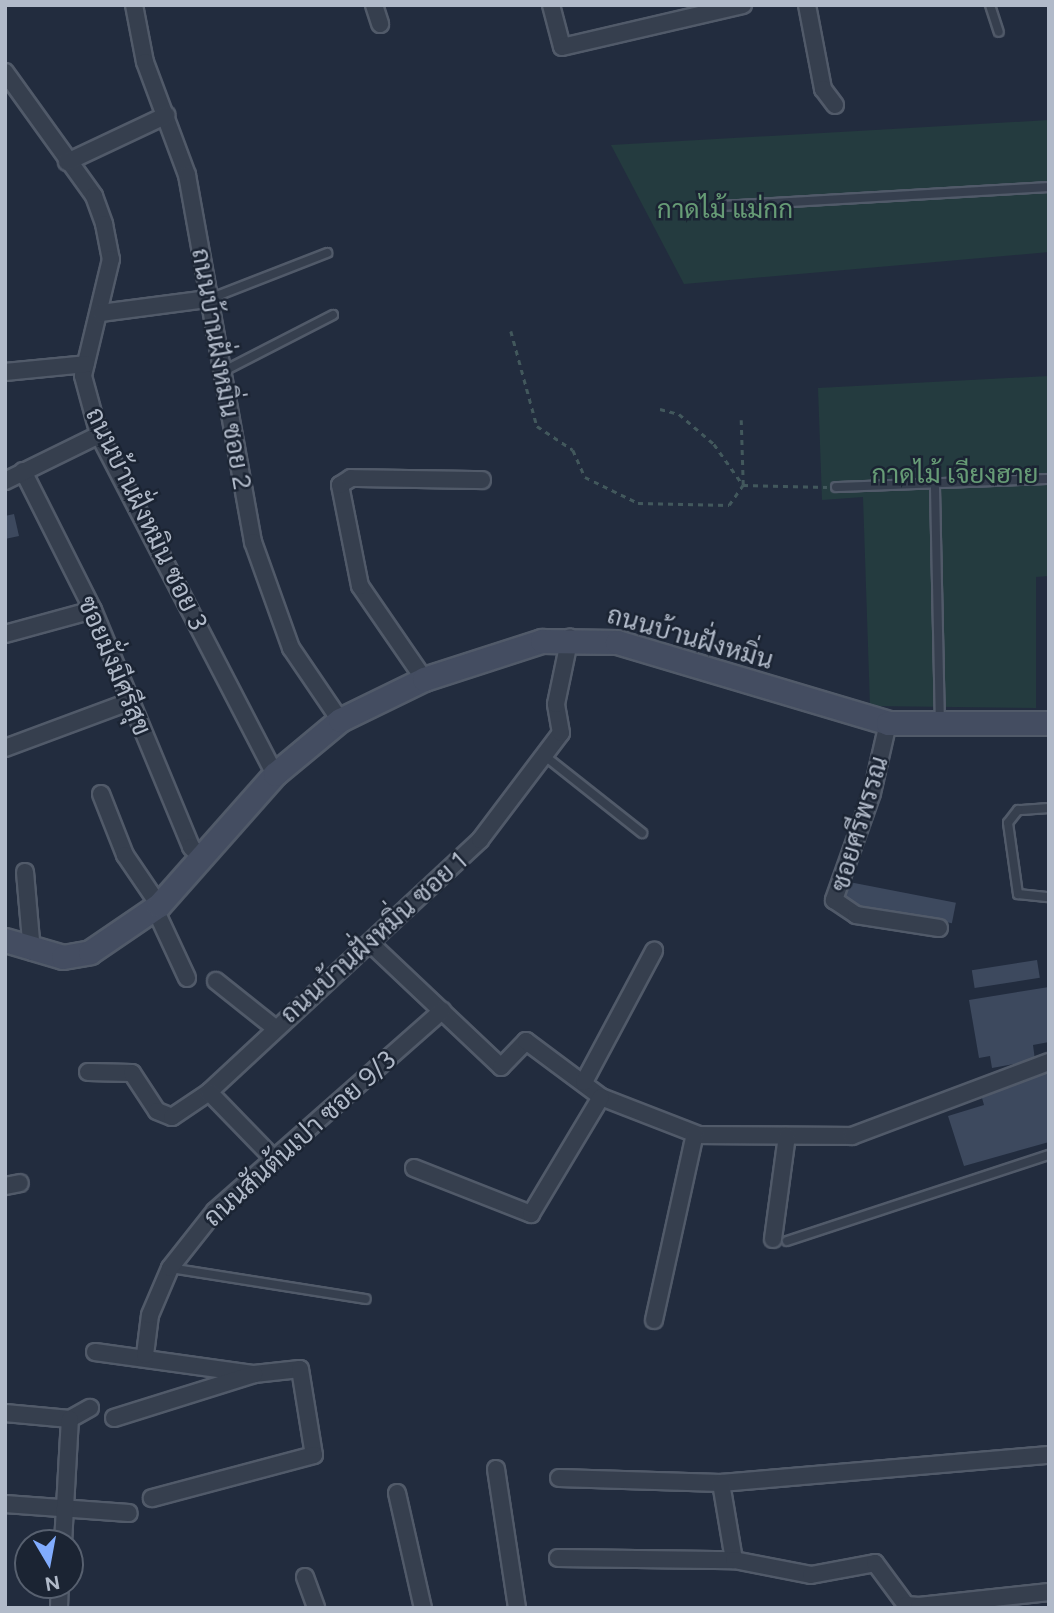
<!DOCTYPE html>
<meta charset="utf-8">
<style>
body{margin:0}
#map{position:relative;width:1054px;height:1613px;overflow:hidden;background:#222c3e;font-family:Figtree,Sarabun,sans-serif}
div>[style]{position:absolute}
.green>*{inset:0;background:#243b3f}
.building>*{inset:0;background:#3d495e;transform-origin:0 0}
.path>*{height:2.5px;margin-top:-1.25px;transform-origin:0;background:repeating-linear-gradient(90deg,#42585c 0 5px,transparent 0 10px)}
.roads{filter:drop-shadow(2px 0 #515a69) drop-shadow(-2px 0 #515a69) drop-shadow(0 2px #515a69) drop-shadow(0 -2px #515a69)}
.lane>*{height:8px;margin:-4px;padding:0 4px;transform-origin:4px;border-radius:4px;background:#363f4e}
.street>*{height:16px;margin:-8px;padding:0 8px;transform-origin:8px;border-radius:8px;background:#363f4e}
.secondary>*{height:23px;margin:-11.5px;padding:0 11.5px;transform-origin:11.5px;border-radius:11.5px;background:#444d61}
span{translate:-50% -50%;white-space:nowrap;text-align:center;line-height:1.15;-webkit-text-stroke:5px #1b2433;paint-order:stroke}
.park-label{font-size:26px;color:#679c76}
.street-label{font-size:26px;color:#b1bac9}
.frame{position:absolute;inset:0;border:7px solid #b1bac9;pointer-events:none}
.north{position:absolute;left:14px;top:1529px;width:70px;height:70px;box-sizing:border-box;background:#1b2433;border:2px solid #57606f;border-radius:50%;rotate:170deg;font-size:19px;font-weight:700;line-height:28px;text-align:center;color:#b1bac9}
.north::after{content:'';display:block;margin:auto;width:24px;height:32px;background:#81acfe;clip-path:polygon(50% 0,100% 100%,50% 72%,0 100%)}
</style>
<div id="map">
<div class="green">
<i style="clip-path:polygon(1049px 120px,1049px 252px,684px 284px,611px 145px)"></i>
<i style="clip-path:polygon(1049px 376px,1049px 576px,1036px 577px,1036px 708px,870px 706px,863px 497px,822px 500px,818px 388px)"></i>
</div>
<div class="building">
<i style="clip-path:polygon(14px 514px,19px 536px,5px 539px,5px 516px)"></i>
<i style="left:844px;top:881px;width:114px;height:21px;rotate:11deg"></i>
<i style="left:1037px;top:960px;width:18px;height:66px;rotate:81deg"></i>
<i style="clip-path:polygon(1049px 987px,1049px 1042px,1033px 1045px,1035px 1060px,992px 1068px,990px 1056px,979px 1058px,969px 1000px)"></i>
<i style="clip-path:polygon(1049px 1071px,1049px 1142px,964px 1166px,948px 1116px,984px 1105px,980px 1091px)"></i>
</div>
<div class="path">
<i style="left:511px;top:331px;width:98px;rotate:74.7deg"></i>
<i style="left:537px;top:426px;width:43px;rotate:33.7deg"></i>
<i style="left:573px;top:450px;width:30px;rotate:66deg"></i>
<i style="left:585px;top:477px;width:59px;rotate:26.1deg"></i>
<i style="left:638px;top:503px;width:91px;rotate:1.3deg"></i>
<i style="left:729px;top:505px;width:24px;rotate:-55deg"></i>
<i style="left:743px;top:485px;width:65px;rotate:-91.8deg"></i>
<i style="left:660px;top:409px;width:20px;rotate:15deg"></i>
<i style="left:679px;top:414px;width:46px;rotate:40.6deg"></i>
<i style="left:714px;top:444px;width:50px;rotate:54.7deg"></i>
<i style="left:743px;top:485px;width:84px;rotate:1.4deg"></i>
</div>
<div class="roads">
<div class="lane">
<i style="left:990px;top:5px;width:28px;rotate:72deg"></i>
<i style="left:721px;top:206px;width:329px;rotate:-3.3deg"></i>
<i style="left:209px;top:299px;width:127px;rotate:-21.3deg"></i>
<i style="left:220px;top:373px;width:127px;rotate:-27.2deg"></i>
<i style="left:836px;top:487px;width:213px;rotate:-2.2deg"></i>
<i style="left:935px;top:488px;width:231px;rotate:88.8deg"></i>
<i style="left:545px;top:756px;width:124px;rotate:38.4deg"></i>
<i style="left:1049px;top:808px;width:31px;rotate:176deg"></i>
<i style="left:1018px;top:810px;width:16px;rotate:128deg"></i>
<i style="left:1008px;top:823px;width:72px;rotate:82deg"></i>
<i style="left:1018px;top:894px;width:31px;rotate:6deg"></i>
<i style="left:787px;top:1241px;width:276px;rotate:-18.2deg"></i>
<i style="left:170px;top:1268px;width:198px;rotate:9deg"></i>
</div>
<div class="street">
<i style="left:134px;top:5px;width:58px;rotate:79.1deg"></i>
<i style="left:145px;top:62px;width:121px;rotate:69.6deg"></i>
<i style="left:187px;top:175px;width:373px;rotate:79.8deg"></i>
<i style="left:253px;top:542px;width:113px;rotate:70.3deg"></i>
<i style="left:291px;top:648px;width:87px;rotate:55.8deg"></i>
<i style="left:374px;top:5px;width:20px;rotate:72deg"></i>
<i style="left:551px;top:5px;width:43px;rotate:75.3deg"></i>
<i style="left:562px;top:47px;width:186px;rotate:-13.1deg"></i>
<i style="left:807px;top:5px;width:86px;rotate:79.2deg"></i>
<i style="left:823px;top:89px;width:20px;rotate:53deg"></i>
<i style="left:5px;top:72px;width:153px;rotate:54.3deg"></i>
<i style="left:94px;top:196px;width:30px;rotate:70deg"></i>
<i style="left:104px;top:224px;width:36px;rotate:79deg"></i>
<i style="left:111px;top:259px;width:120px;rotate:103.5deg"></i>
<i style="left:83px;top:376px;width:61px;rotate:74.8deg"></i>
<i style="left:99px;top:435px;width:382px;rotate:62.6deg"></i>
<i style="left:67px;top:162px;width:110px;rotate:-25.2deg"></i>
<i style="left:101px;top:313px;width:108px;rotate:-7.5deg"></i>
<i style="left:5px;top:372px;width:81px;rotate:-5.6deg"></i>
<i style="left:23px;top:471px;width:156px;rotate:63.3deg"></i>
<i style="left:93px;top:610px;width:256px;rotate:67.5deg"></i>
<i style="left:191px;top:847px;width:18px;rotate:45deg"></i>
<i style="left:5px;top:481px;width:105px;rotate:-26.1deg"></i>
<i style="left:5px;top:634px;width:91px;rotate:-15.3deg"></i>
<i style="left:424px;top:679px;width:113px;rotate:-124.5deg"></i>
<i style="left:360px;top:586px;width:103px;rotate:-101.2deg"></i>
<i style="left:340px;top:485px;width:13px;rotate:-32deg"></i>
<i style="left:351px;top:478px;width:131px;rotate:0.9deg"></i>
<i style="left:888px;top:723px;width:72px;rotate:102.9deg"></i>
<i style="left:872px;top:793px;width:114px;rotate:109.6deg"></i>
<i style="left:834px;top:900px;width:27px;rotate:34deg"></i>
<i style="left:856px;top:915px;width:84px;rotate:8.9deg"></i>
<i style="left:5px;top:748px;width:132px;rotate:-20.4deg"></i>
<i style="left:101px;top:794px;width:66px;rotate:68.5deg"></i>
<i style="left:125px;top:855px;width:60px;rotate:55.8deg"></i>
<i style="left:25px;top:872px;width:80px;rotate:85deg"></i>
<i style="left:155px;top:909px;width:76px;rotate:65.1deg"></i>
<i style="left:371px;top:944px;width:179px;rotate:43.4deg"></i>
<i style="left:501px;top:1067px;width:36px;rotate:-46deg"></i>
<i style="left:526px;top:1041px;width:94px;rotate:36.7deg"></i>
<i style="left:601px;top:1097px;width:105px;rotate:21.2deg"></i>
<i style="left:699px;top:1135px;width:153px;rotate:0.4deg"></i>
<i style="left:852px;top:1136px;width:210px;rotate:-20.6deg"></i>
<i style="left:216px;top:981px;width:75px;rotate:38.5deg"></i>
<i style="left:88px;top:1072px;width:44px;rotate:1.3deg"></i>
<i style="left:132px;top:1073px;width:45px;rotate:56.7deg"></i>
<i style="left:157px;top:1111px;width:16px;rotate:22deg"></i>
<i style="left:172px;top:1117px;width:45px;rotate:-34deg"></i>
<i style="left:209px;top:1092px;width:370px;rotate:-42.9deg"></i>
<i style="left:480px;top:840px;width:134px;rotate:-52.9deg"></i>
<i style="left:561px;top:733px;width:29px;rotate:-100deg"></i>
<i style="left:556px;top:704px;width:68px;rotate:-78.2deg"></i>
<i style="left:584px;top:1082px;width:149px;rotate:-61.9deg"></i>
<i style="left:209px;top:1092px;width:93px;rotate:45.9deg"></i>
<i style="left:414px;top:1168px;width:126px;rotate:21.5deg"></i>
<i style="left:531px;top:1214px;width:136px;rotate:-59.1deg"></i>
<i style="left:5px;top:1186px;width:15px;rotate:-11deg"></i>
<i style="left:773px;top:1239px;width:104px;rotate:-82.3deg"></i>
<i style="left:654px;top:1320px;width:190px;rotate:-77.6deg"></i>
<i style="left:95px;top:1352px;width:161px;rotate:7.9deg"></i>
<i style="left:254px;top:1374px;width:46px;rotate:-6.2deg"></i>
<i style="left:300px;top:1369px;width:87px;rotate:80.8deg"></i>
<i style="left:314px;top:1455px;width:168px;rotate:165.1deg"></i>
<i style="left:145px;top:1355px;width:40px;rotate:-82.9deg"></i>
<i style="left:150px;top:1315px;width:51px;rotate:-66.9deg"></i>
<i style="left:170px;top:1268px;width:73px;rotate:-51.7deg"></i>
<i style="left:215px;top:1211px;width:303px;rotate:-41.4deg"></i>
<i style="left:5px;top:1413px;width:65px;rotate:5.3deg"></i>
<i style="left:70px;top:1419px;width:23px;rotate:-29deg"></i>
<i style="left:114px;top:1418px;width:147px;rotate:-17.4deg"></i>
<i style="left:496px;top:1469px;width:141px;rotate:81.4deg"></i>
<i style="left:559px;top:1478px;width:162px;rotate:1.8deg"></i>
<i style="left:721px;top:1483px;width:329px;rotate:-4.9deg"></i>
<i style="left:721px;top:1483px;width:78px;rotate:80.4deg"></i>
<i style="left:397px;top:1493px;width:118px;rotate:77.3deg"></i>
<i style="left:5px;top:1504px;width:124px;rotate:4.2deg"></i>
<i style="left:63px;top:1543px;width:124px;rotate:-86.8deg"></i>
<i style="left:558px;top:1558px;width:176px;rotate:0.7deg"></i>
<i style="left:734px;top:1560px;width:78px;rotate:11deg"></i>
<i style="left:811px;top:1575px;width:65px;rotate:-10.6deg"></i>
<i style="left:875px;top:1563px;width:52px;rotate:53.6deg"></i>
<i style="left:906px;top:1605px;width:13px;rotate:4deg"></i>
<i style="left:919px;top:1606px;width:131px;rotate:-6.1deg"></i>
<i style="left:305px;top:1577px;width:33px;rotate:70deg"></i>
<i style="left:59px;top:1608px;width:23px;rotate:-88deg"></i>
</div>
<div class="secondary">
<i style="left:5px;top:940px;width:60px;rotate:16.3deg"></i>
<i style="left:63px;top:957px;width:27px;rotate:-10deg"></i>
<i style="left:90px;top:952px;width:83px;rotate:-34.3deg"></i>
<i style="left:159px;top:905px;width:175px;rotate:-48.5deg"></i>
<i style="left:275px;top:774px;width:85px;rotate:-39.7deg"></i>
<i style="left:340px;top:720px;width:93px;rotate:-26deg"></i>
<i style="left:424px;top:679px;width:124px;rotate:-17.9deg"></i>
<i style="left:542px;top:641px;width:75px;rotate:0.8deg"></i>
<i style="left:617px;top:642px;width:283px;rotate:16.6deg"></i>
<i style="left:888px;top:723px;width:161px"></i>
</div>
</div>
<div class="park-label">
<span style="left:725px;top:210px">กาดไม้ แม่กก</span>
<span style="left:955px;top:475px">กาดไม้ เจียงฮาย</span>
</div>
<div class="street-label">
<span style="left:221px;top:369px;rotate:80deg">ถนนบ้านฝั่งหมิ่น ซอย 2</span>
<span style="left:146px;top:519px;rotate:64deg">ถนนบ้านฝั่งหมิน ซอย 3</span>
<span style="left:690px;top:638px;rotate:16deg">ถนนบ้านฝั่งหมิ่น</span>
<span style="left:114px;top:666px;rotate:67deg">ซอยมั่งมีศรีสุข</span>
<span style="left:860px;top:824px;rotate:-73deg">ซอยศรีพรรณ</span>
<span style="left:374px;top:938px;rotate:-42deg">ถนนบ้านฝั่งหมิ่น ซอย 1</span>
<span style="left:300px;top:1139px;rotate:-42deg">ถนนสันต้นเปา ซอย 9/3</span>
</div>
<div class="frame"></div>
<div class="north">N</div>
</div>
